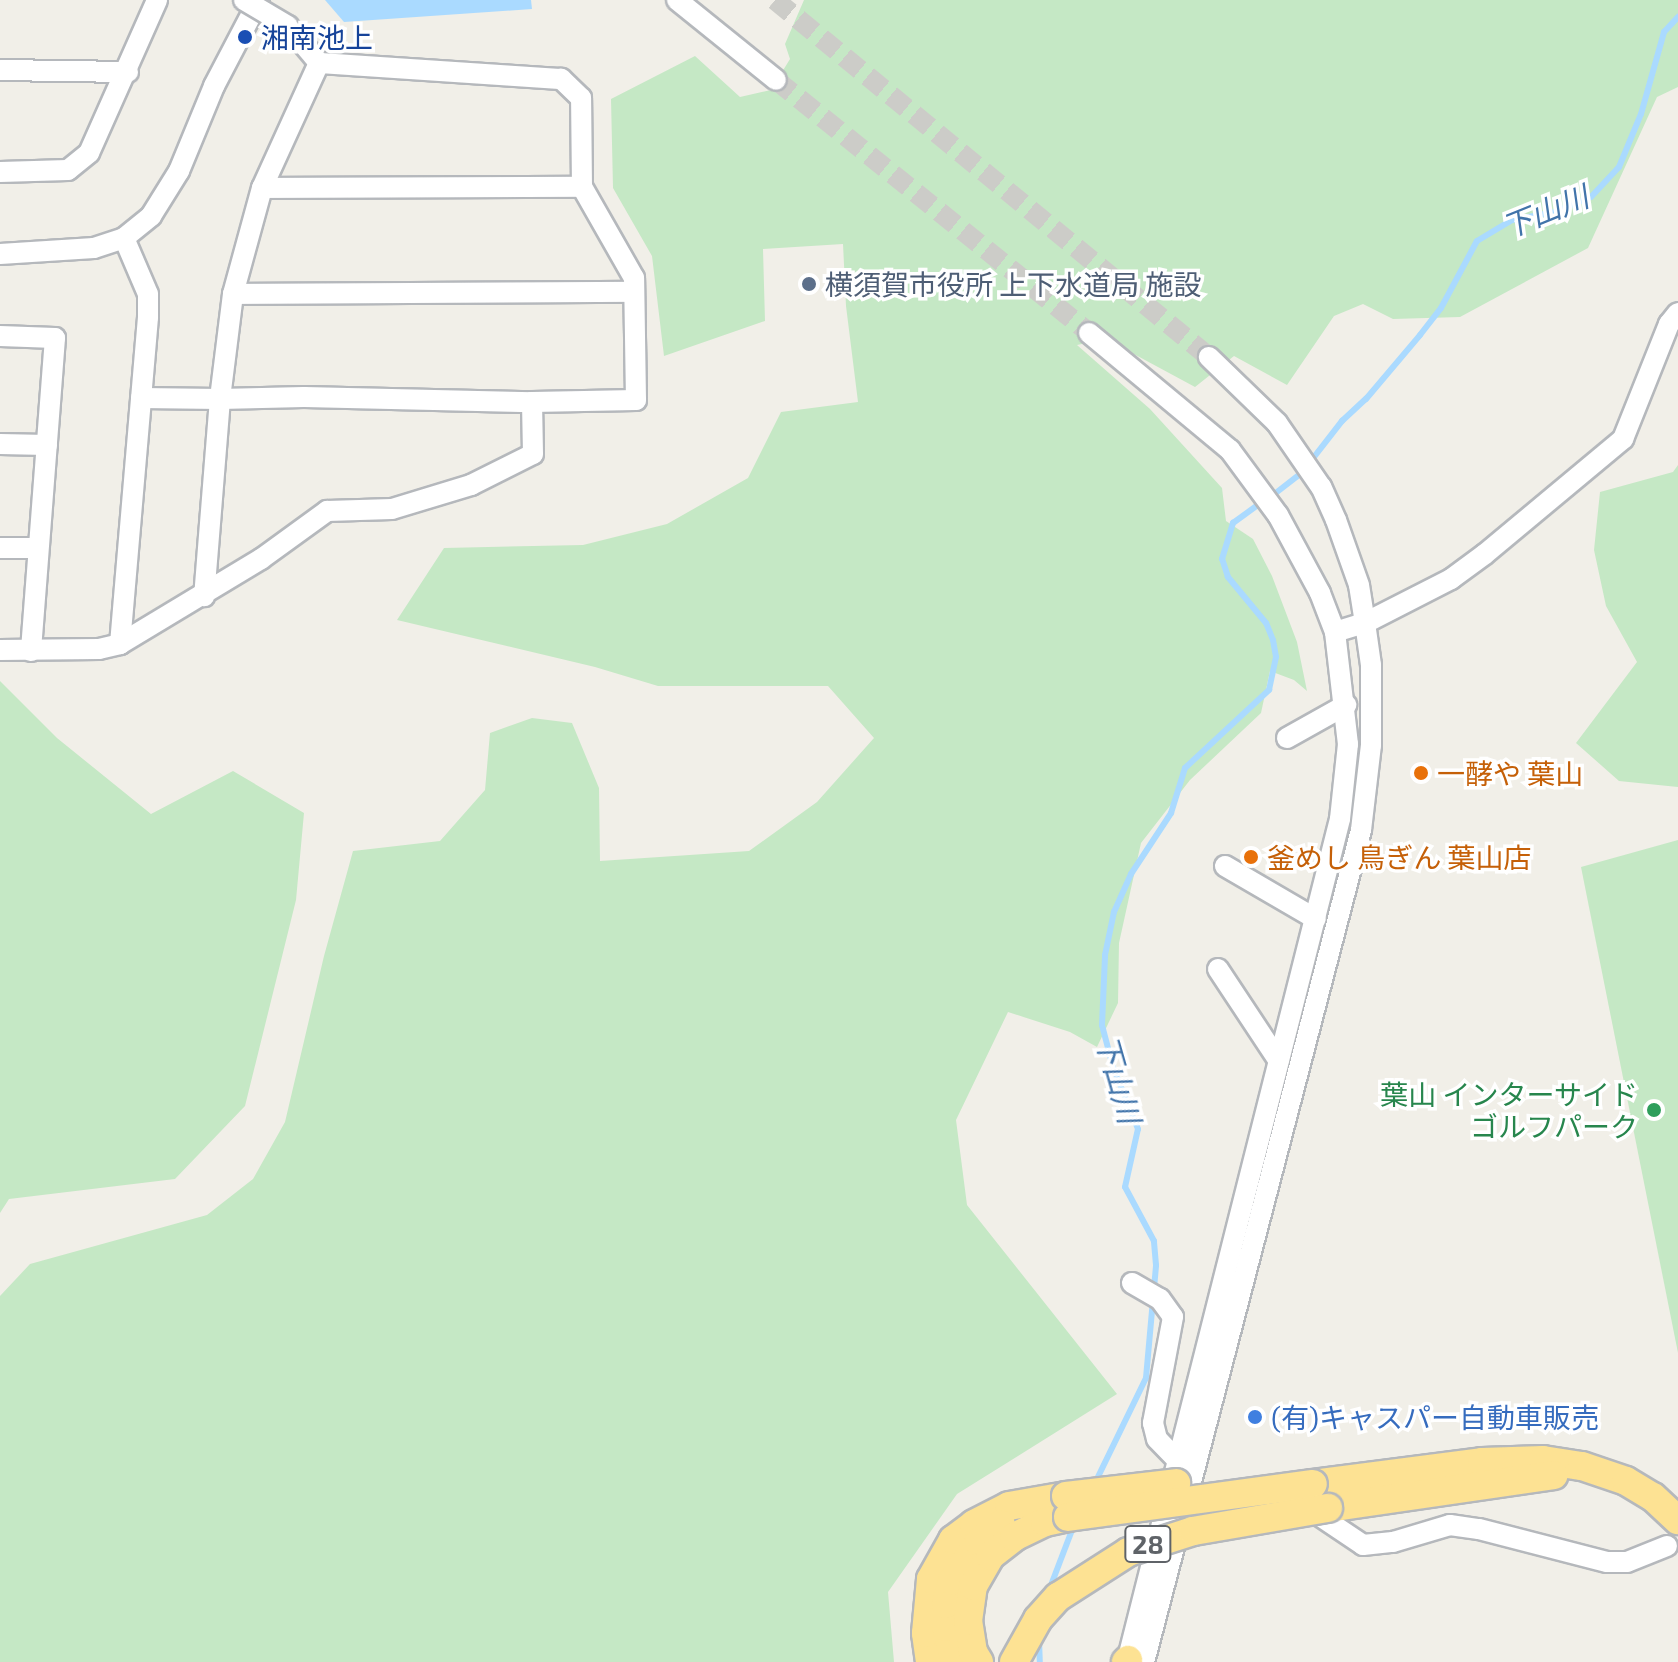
<!DOCTYPE html>
<meta charset="utf-8">
<style>
body{margin:0}
#map{position:relative;width:1678px;height:1662px;overflow:hidden;background:#f1efe8;font-family:"Exo 2","Noto Sans JP",sans-serif}
div>[style]{position:absolute}
.green>*{inset:0;background:#c5e8c5}
.water>*{inset:0;background:#aadaff}
.stream>*{height:6px;margin:-3px;padding:0 3px;transform-origin:3px;border-radius:3px;background:#aadaff}
.minor-tunnel>*{height:20px;margin-top:-10px;transform-origin:0;background:repeating-linear-gradient(90deg,#ccccc8 0 20px,transparent 0 30px)}
.roads{filter:drop-shadow(2px 0 #b5b8bc) drop-shadow(-2px 0 #b5b8bc) drop-shadow(0 2px #b5b8bc) drop-shadow(0 -2px #b5b8bc)}
.minor>*{height:20px;margin:-10px;padding:0 10px;transform-origin:10px;border-radius:10px;background:#fff}
.highway>*{height:28px;margin:-14px;padding:0 14px;transform-origin:14px;border-radius:14px;background:#fde293}
.bridges{filter:drop-shadow(2px 0 #b5b8bc) drop-shadow(-2px 0 #b5b8bc) drop-shadow(0 2px #b5b8bc) drop-shadow(0 -2px #b5b8bc)}
.minor-bridge>*{height:20px;margin:-10px;padding:0 10px;transform-origin:10px;border-radius:10px;background:#fff}
.highway-bridge>*{height:28px;margin:-14px;padding:0 14px;transform-origin:14px;border-radius:14px;background:#fde293}
.dots>*{width:22px;height:22px;translate:-50% -50%;box-sizing:border-box;border:4px solid #fff;border-radius:50%}
span{translate:-50% -50%;white-space:nowrap;text-align:center;line-height:1.15;-webkit-text-stroke:7px #fff;paint-order:stroke}
.shield-label span{padding:2px 6px;background:#fff;border:2px solid;border-radius:6px;-webkit-text-stroke-width:0}
.shield-label{font-size:26px;color:#5f6368;font-weight:700}
.transit-label{font-size:28px;color:#164399}
.left{translate:0 -50%;text-align:left}
.service-label{font-size:28px;color:#4e5e75}
.food-label{font-size:28px;color:#c56008}
.leisure-label{font-size:28px;color:#27864d}
.right{translate:-100% -50%;text-align:right}
.shop-label{font-size:28px;color:#366cbe}
.water-label{font-size:30px;color:#4174aa;font-style:italic}
</style>
<div id="map">
<div class="green">
<i style="clip-path:polygon(804px 0,1678px 0,1678px 87px,1657px 97px,1588px 248px,1460px 317px,1393px 319px,1363px 304px,1334px 316px,1287px 385px,1234px 356px,1195px 387px,1106px 339px,1077px 345px,1150px 409px,1222px 488px,1226px 521px,1253px 539px,1272px 576px,1297px 642px,1307px 691px,1294px 680px,1270px 671px,1261px 713px,1190px 780px,1141px 843px,1119px 943px,1118px 1003px,1097px 1047px,1070px 1032px,1008px 1012px,956px 1120px,967px 1205px,1117px 1394px,957px 1494px,888px 1592px,894px 1662px,0 1662px,0 1296px,30px 1264px,207px 1215px,253px 1179px,285px 1122px,324px 956px,353px 851px,440px 841px,485px 790px,490px 733px,532px 718px,572px 723px,599px 788px,600px 861px,749px 851px,817px 802px,874px 738px,828px 686px,658px 686px,595px 667px,397px 620px,444px 548px,583px 545px,667px 524px,748px 478px,781px 412px,858px 402px,846px 306px,843px 244px,763px 249px,765px 321px,664px 356px,652px 256px,613px 188px,611px 99px,695px 56px,740px 97px,771px 90px,790px 59px,785px 44px)"></i>
<i style="clip-path:polygon(1678px 465px,1678px 787px,1619px 781px,1576px 743px,1637px 662px,1606px 606px,1594px 550px,1600px 492px,1673px 472px)"></i>
<i style="clip-path:polygon(0 681px,57px 738px,151px 814px,233px 771px,304px 813px,296px 900px,245px 1106px,175px 1179px,9px 1199px,0 1213px)"></i>
<i style="clip-path:polygon(1678px 840px,1678px 1353px,1581px 867px)"></i>
</div>
<div class="water">
<i style="clip-path:polygon(325px 0,531px 0,532px 9px,344px 22px)"></i>
</div>
<div class="stream">
<i style="left:1314px;top:457px;width:46px;rotate:-52.1deg"></i>
<i style="left:1342px;top:421px;width:33px;rotate:-43deg"></i>
<i style="left:1366px;top:399px;width:84px;rotate:-49.8deg"></i>
<i style="left:1420px;top:335px;width:34px;rotate:-52deg"></i>
<i style="left:1441px;top:308px;width:76px;rotate:-61.8deg"></i>
<i style="left:1477px;top:241px;width:41px;rotate:-31deg"></i>
<i style="left:1512px;top:220px;width:44px;rotate:-10.5deg"></i>
<i style="left:1555px;top:212px;width:39px;rotate:-23deg"></i>
<i style="left:1591px;top:197px;width:41px;rotate:-47deg"></i>
<i style="left:1619px;top:167px;width:57px;rotate:-67.5deg"></i>
<i style="left:1641px;top:114px;width:85px;rotate:-74.3deg"></i>
<i style="left:1664px;top:32px;width:21px;rotate:-47deg"></i>
<i style="left:1277px;top:492px;width:34px;rotate:-38deg"></i>
<i style="left:1095px;top:1483px;width:117px;rotate:-64.1deg"></i>
<i style="left:1146px;top:1378px;width:113px;rotate:-84.9deg"></i>
<i style="left:1156px;top:1265px;width:24px;rotate:-95deg"></i>
<i style="left:1154px;top:1241px;width:61px;rotate:-118.2deg"></i>
<i style="left:1125px;top:1187px;width:59px;rotate:-77.4deg"></i>
<i style="left:1138px;top:1129px;width:67px;rotate:-112deg"></i>
<i style="left:1113px;top:1067px;width:43px;rotate:-104.7deg"></i>
<i style="left:1102px;top:1025px;width:70px;rotate:-87.5deg"></i>
<i style="left:1105px;top:955px;width:44px;rotate:-78.2deg"></i>
<i style="left:1114px;top:912px;width:42px;rotate:-65.9deg"></i>
<i style="left:1131px;top:874px;width:73px;rotate:-56.7deg"></i>
<i style="left:1171px;top:813px;width:47px;rotate:-72.7deg"></i>
<i style="left:1185px;top:768px;width:115px;rotate:-42.9deg"></i>
<i style="left:1269px;top:690px;width:34px;rotate:-78deg"></i>
<i style="left:1276px;top:657px;width:17px;rotate:-100deg"></i>
<i style="left:1273px;top:640px;width:18px;rotate:-112deg"></i>
<i style="left:1266px;top:623px;width:60px;rotate:-129.6deg"></i>
<i style="left:1228px;top:577px;width:19px;rotate:-108deg"></i>
<i style="left:1222px;top:559px;width:38px;rotate:-73deg"></i>
<i style="left:1233px;top:523px;width:34px;rotate:-36deg"></i>
<i style="left:1048px;top:1593px;width:73px;rotate:-69.1deg"></i>
<i style="left:1039px;top:1639px;width:23px;rotate:88deg"></i>
</div>
<div class="minor-tunnel">
<i style="left:775px;top:0;width:562px;rotate:39.44deg"></i>
<i style="left:776px;top:80px;width:402px;rotate:38.9deg"></i>
</div>
<div class="roads">
<div class="minor">
<i style="left:677px;top:0;width:127px;rotate:38.9deg"></i>
<i style="left:288px;top:26px;width:48px;rotate:50deg"></i>
<i style="left:0;top:70px;width:128px;rotate:0.9deg"></i>
<i style="left:0;top:172px;width:68px;rotate:-1.7deg"></i>
<i style="left:68px;top:170px;width:27px;rotate:-39deg"></i>
<i style="left:89px;top:153px;width:167px;rotate:-66deg"></i>
<i style="left:262px;top:188px;width:320px;rotate:-0.2deg"></i>
<i style="left:0;top:254px;width:94px;rotate:-3.7deg"></i>
<i style="left:94px;top:248px;width:32px;rotate:-18deg"></i>
<i style="left:124px;top:238px;width:35px;rotate:-39deg"></i>
<i style="left:151px;top:216px;width:53px;rotate:-58.1deg"></i>
<i style="left:179px;top:171px;width:92px;rotate:-67.6deg"></i>
<i style="left:214px;top:86px;width:97px;rotate:-62.4deg"></i>
<i style="left:233px;top:294px;width:401px;rotate:-0.3deg"></i>
<i style="left:1089px;top:333px;width:183px;rotate:39.7deg"></i>
<i style="left:1230px;top:450px;width:81px;rotate:53.6deg"></i>
<i style="left:1278px;top:515px;width:89px;rotate:61.7deg"></i>
<i style="left:1320px;top:593px;width:42px;rotate:69deg"></i>
<i style="left:1335px;top:632px;width:113px;rotate:83.4deg"></i>
<i style="left:1348px;top:744px;width:75px;rotate:96.1deg"></i>
<i style="left:1340px;top:819px;width:869px;rotate:104.18deg"></i>
<i style="left:0;top:336px;width:55px;rotate:2.1deg"></i>
<i style="left:55px;top:338px;width:314px;rotate:94.4deg"></i>
<i style="left:141px;top:398px;width:79px;rotate:0.7deg"></i>
<i style="left:220px;top:399px;width:84px;rotate:-1.4deg"></i>
<i style="left:304px;top:397px;width:228px;rotate:1.3deg"></i>
<i style="left:532px;top:402px;width:104px;rotate:-1.1deg"></i>
<i style="left:636px;top:400px;width:122px;rotate:-90.9deg"></i>
<i style="left:634px;top:278px;width:105px;rotate:-119.7deg"></i>
<i style="left:582px;top:187px;width:89px;rotate:-90.6deg"></i>
<i style="left:581px;top:98px;width:28px;rotate:-136deg"></i>
<i style="left:561px;top:79px;width:243px;rotate:-176.2deg"></i>
<i style="left:319px;top:63px;width:137px;rotate:114.5deg"></i>
<i style="left:262px;top:188px;width:110px;rotate:105.3deg"></i>
<i style="left:233px;top:294px;width:106px;rotate:97.1deg"></i>
<i style="left:220px;top:399px;width:198px;rotate:94.6deg"></i>
<i style="left:0;top:444px;width:47px;rotate:1.2deg"></i>
<i style="left:0;top:548px;width:37px"></i>
<i style="left:1335px;top:632px;width:31px;rotate:-17deg"></i>
<i style="left:1365px;top:623px;width:97px;rotate:-27.1deg"></i>
<i style="left:1451px;top:579px;width:42px;rotate:-36.3deg"></i>
<i style="left:1485px;top:554px;width:180px;rotate:-39.8deg"></i>
<i style="left:1623px;top:439px;width:124px;rotate:-68.2deg"></i>
<i style="left:1669px;top:324px;width:14px;rotate:-51deg"></i>
<i style="left:120px;top:644px;width:165px;rotate:-31.1deg"></i>
<i style="left:261px;top:559px;width:82px;rotate:-36deg"></i>
<i style="left:327px;top:511px;width:65px;rotate:-1.8deg"></i>
<i style="left:392px;top:509px;width:83px;rotate:-16.9deg"></i>
<i style="left:471px;top:485px;width:69px;rotate:-26.6deg"></i>
<i style="left:533px;top:454px;width:52px;rotate:-91.1deg"></i>
<i style="left:0;top:650px;width:99px;rotate:-0.6deg"></i>
<i style="left:99px;top:649px;width:22px;rotate:-13deg"></i>
<i style="left:120px;top:644px;width:328px;rotate:-85.1deg"></i>
<i style="left:148px;top:317px;width:23px;rotate:-90deg"></i>
<i style="left:148px;top:294px;width:61px;rotate:-113.2deg"></i>
<i style="left:1287px;top:738px;width:68px;rotate:-29.2deg"></i>
<i style="left:1225px;top:866px;width:105px;rotate:30.2deg"></i>
<i style="left:1218px;top:969px;width:110px;rotate:56.5deg"></i>
<i style="left:1132px;top:1283px;width:32px;rotate:30deg"></i>
<i style="left:1160px;top:1299px;width:22px;rotate:54deg"></i>
<i style="left:1173px;top:1317px;width:108px;rotate:100.7deg"></i>
<i style="left:1153px;top:1423px;width:16px;rotate:76deg"></i>
<i style="left:1157px;top:1439px;width:28px;rotate:46deg"></i>
<i style="left:1305px;top:1506px;width:70px;rotate:33.9deg"></i>
<i style="left:1363px;top:1545px;width:30px;rotate:-6deg"></i>
<i style="left:1393px;top:1542px;width:59px;rotate:-16.6deg"></i>
<i style="left:1450px;top:1525px;width:29px;rotate:8deg"></i>
<i style="left:1479px;top:1529px;width:132px;rotate:14.5deg"></i>
<i style="left:1607px;top:1562px;width:20px"></i>
<i style="left:1627px;top:1562px;width:43px;rotate:-21.8deg"></i>
<i style="left:1144px;top:1662px;width:860px;rotate:-75.38deg"></i>
<i style="left:1361px;top:830px;width:86px;rotate:-83.3deg"></i>
<i style="left:1371px;top:745px;width:80px;rotate:-90deg"></i>
<i style="left:1371px;top:665px;width:42px;rotate:-98.1deg"></i>
<i style="left:1365px;top:623px;width:38px;rotate:-99deg"></i>
<i style="left:1359px;top:585px;width:69px;rotate:-109.5deg"></i>
<i style="left:1336px;top:520px;width:36px;rotate:-114deg"></i>
<i style="left:1321px;top:487px;width:78px;rotate:-124.5deg"></i>
<i style="left:1277px;top:423px;width:95px;rotate:-135.9deg"></i>
</div>
<div class="highway">
<i style="left:1313px;top:1484px;width:170px;rotate:-7.4deg"></i>
<i style="left:1482px;top:1462px;width:61px;rotate:-1.9deg"></i>
<i style="left:1543px;top:1460px;width:39px;rotate:9deg"></i>
<i style="left:1582px;top:1466px;width:46px;rotate:18.8deg"></i>
<i style="left:1626px;top:1481px;width:31px;rotate:31deg"></i>
<i style="left:1653px;top:1497px;width:34px;rotate:43deg"></i>
<i style="left:1328px;top:1508px;width:228px;rotate:-8.3deg"></i>
<i style="left:930px;top:1662px;width:29px;rotate:-98deg"></i>
<i style="left:926px;top:1633px;width:54px;rotate:-84.7deg"></i>
<i style="left:931px;top:1579px;width:45px;rotate:-60.6deg"></i>
<i style="left:953px;top:1540px;width:26px;rotate:-37deg"></i>
<i style="left:974px;top:1524px;width:39px;rotate:-27deg"></i>
<i style="left:1009px;top:1506px;width:58px;rotate:-10deg"></i>
<i style="left:955px;top:1662px;width:36px;rotate:-104deg"></i>
<i style="left:946px;top:1627px;width:23px;rotate:-90deg"></i>
<i style="left:946px;top:1604px;width:24px;rotate:-75deg"></i>
<i style="left:952px;top:1581px;width:47px;rotate:-55.3deg"></i>
<i style="left:979px;top:1542px;width:28px;rotate:-39deg"></i>
<i style="left:979px;top:1662px;width:12px;rotate:-121deg"></i>
<i style="left:973px;top:1652px;width:31px;rotate:-99deg"></i>
<i style="left:968px;top:1621px;width:35px;rotate:-82deg"></i>
<i style="left:973px;top:1586px;width:34px;rotate:-60deg"></i>
<i style="left:990px;top:1556px;width:31px;rotate:-38deg"></i>
<i style="left:1014px;top:1537px;width:34px;rotate:-26deg"></i>
<i style="left:1045px;top:1522px;width:24px;rotate:-12deg"></i>
<i style="left:1126px;top:1662px;width:3px;rotate:-45deg"></i>
</div>
</div>
<div class="bridges">
<div class="minor-bridge">
<i style="left:244px;top:0;width:51px;rotate:30.6deg"></i>
</div>
<div class="highway-bridge">
<i style="left:1066px;top:1496px;width:111px;rotate:-6.7deg"></i>
<i style="left:1068px;top:1517px;width:247px;rotate:-7.7deg"></i>
<i style="left:1014px;top:1662px;width:49px;rotate:-60.8deg"></i>
<i style="left:1038px;top:1619px;width:30px;rotate:-48deg"></i>
<i style="left:1058px;top:1597px;width:83px;rotate:-32.7deg"></i>
<i style="left:1128px;top:1552px;width:68px;rotate:-17.9deg"></i>
<i style="left:1193px;top:1531px;width:137px;rotate:-9.7deg"></i>
</div>
</div>
<div class="dots">
<i style="left:245px;top:37px;background:#1a4fb4"></i>
<i style="left:809px;top:284px;background:#5c6f8a"></i>
<i style="left:1421px;top:773px;background:#e8710a"></i>
<i style="left:1251px;top:857px;background:#e8710a"></i>
<i style="left:1654px;top:1110px;background:#2e9e5b"></i>
<i style="left:1255px;top:1417px;background:#3f7fe0"></i>
</div>
<div class="shield-label">
<span style="left:1148px;top:1544px">28</span>
</div>
<div class="transit-label">
<span class="left" style="left:261px;top:37px">湘南池上</span>
</div>
<div class="service-label">
<span class="left" style="left:825px;top:284px">横須賀市役所 上下水道局 施設</span>
</div>
<div class="food-label">
<span class="left" style="left:1437px;top:773px">一酵や 葉山</span>
<span class="left" style="left:1267px;top:857px">釜めし 鳥ぎん 葉山店</span>
</div>
<div class="leisure-label">
<span class="right" style="left:1638px;top:1110px">葉山 インターサイド<br>ゴルフパーク</span>
</div>
<div class="shop-label">
<span class="left" style="left:1271px;top:1417px">(有)キャスパー自動車販売</span>
</div>
<div class="water-label">
<span style="left:1545px;top:211px;rotate:-22deg">下山川</span>
<span style="left:1119px;top:1079px;rotate:74deg">下山川</span>
</div>
</div>
